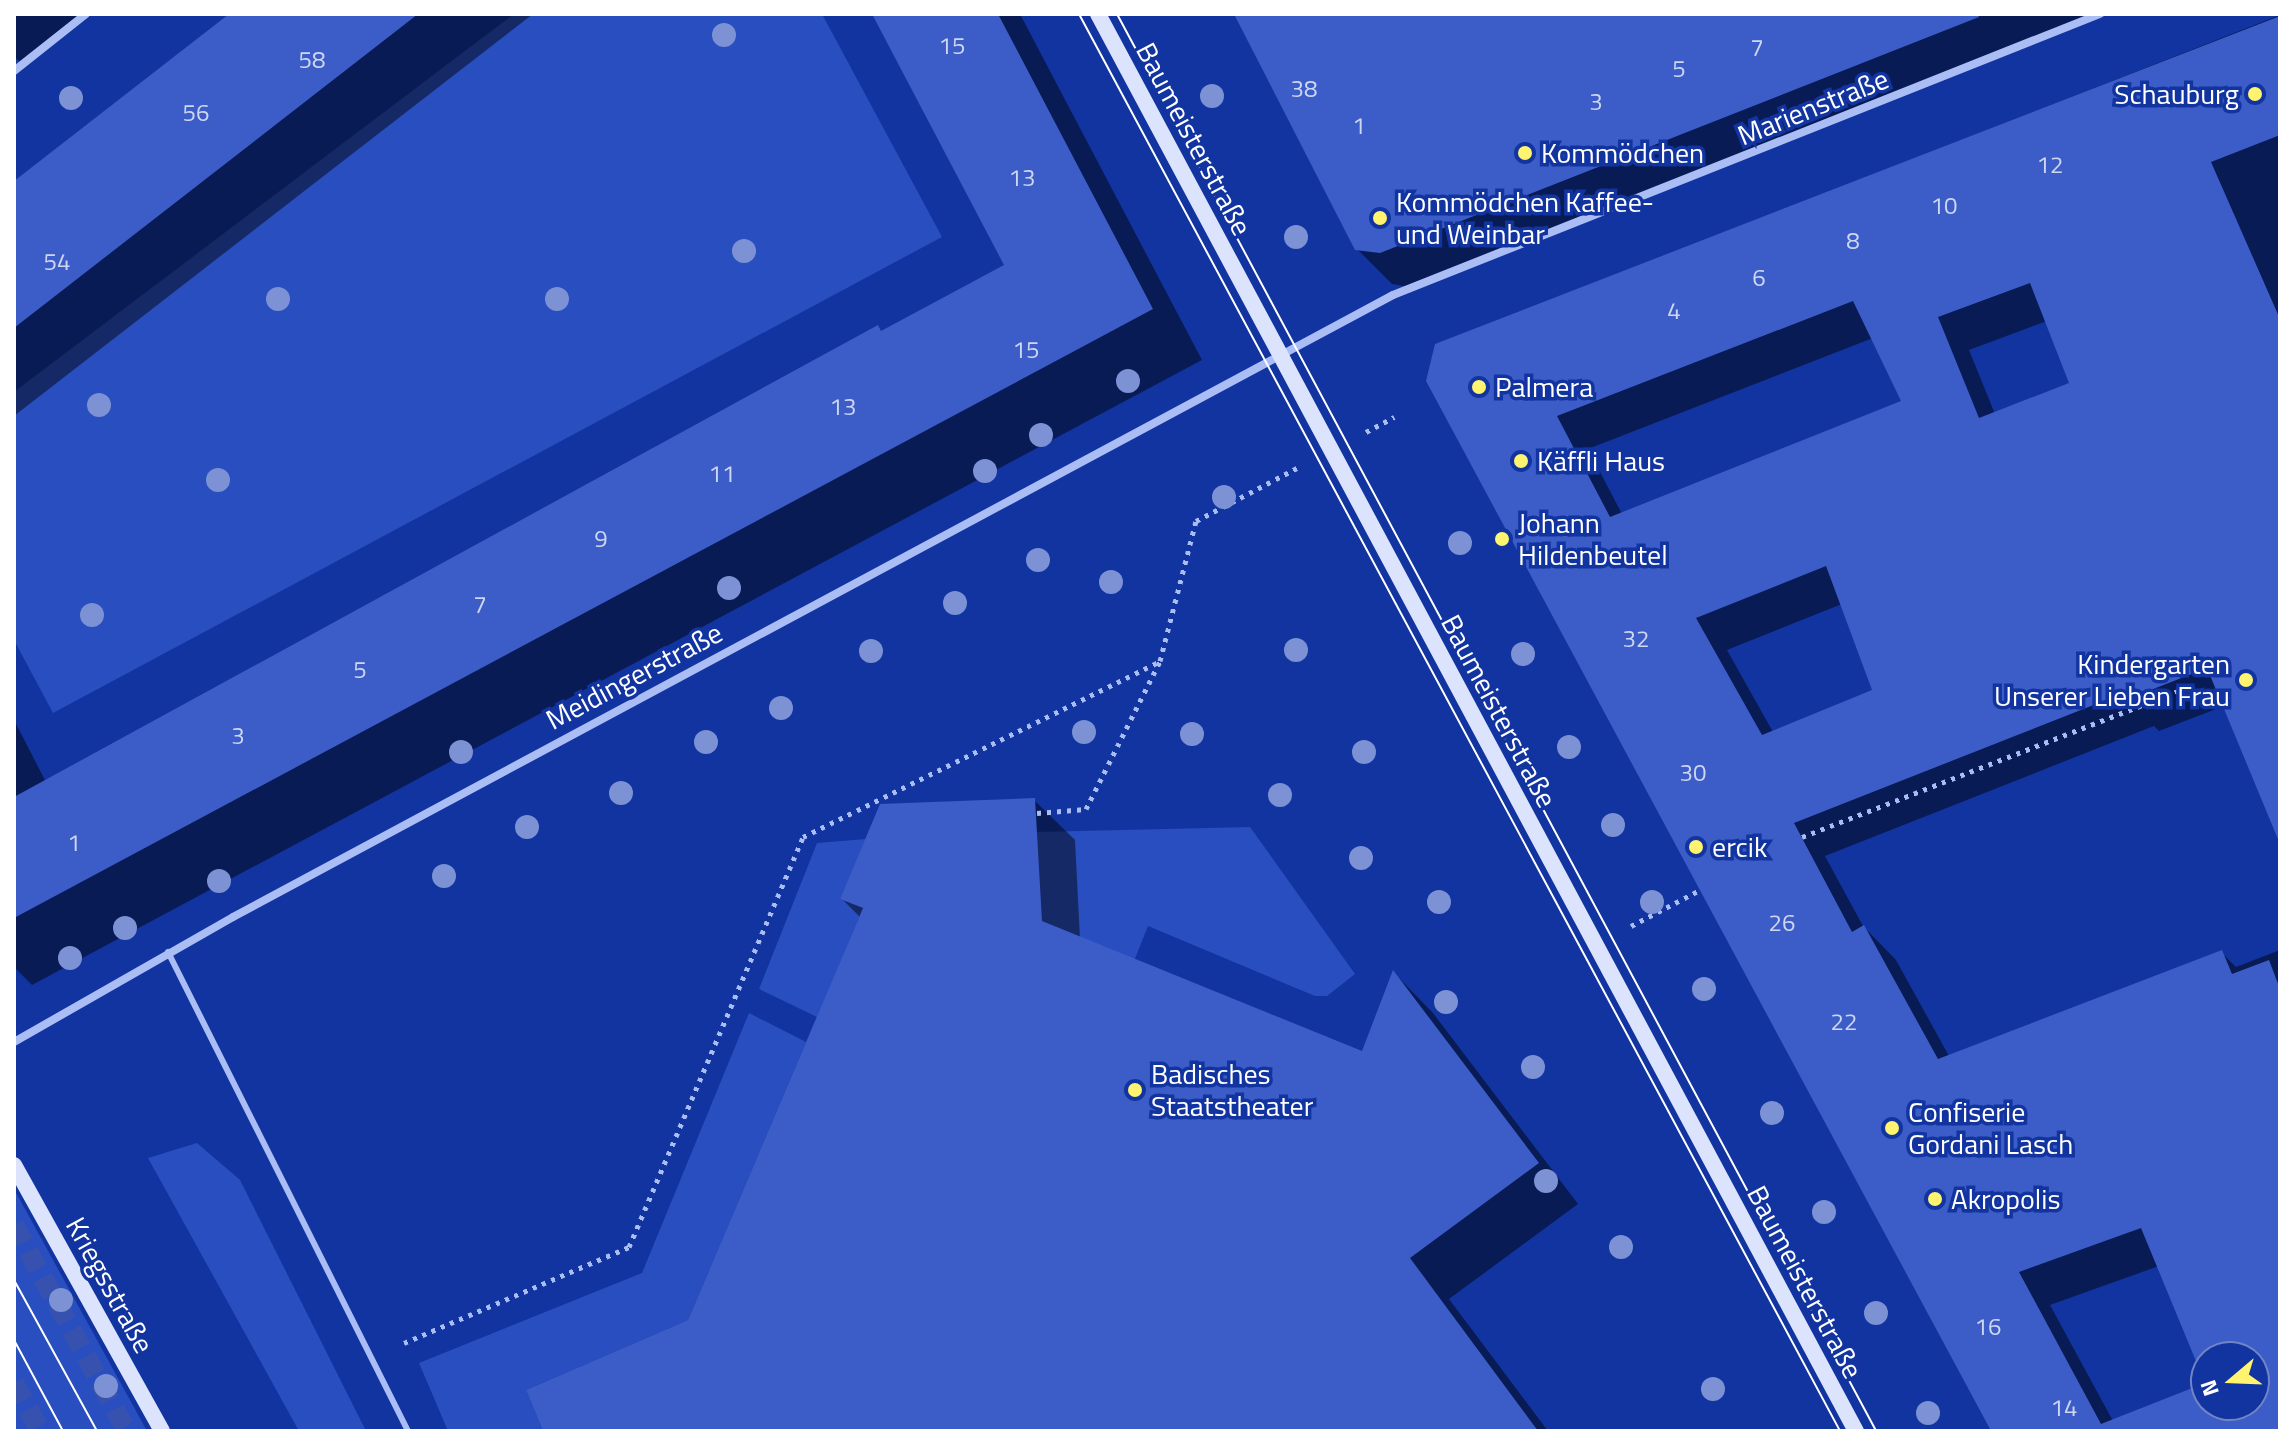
<!DOCTYPE html>
<meta charset="utf-8">
<style>
body{margin:0}
#map{position:relative;width:2294px;height:1445px;overflow:hidden;background:#1234a0;font-family:"Titillium Web",sans-serif}
div>[style]{position:absolute}
.green>*{inset:0;background:#294ebf}
.shadow>*{inset:0;background:#0007}
.building>*{inset:0;background:#3c5dc7}
.primary-tunnel>*{height:20px;margin-top:-10px;transform-origin:0;background:repeating-linear-gradient(90deg,#3652ae 0 20px,transparent 0 30px)}
.path>*{height:5px;margin-top:-2.5px;transform-origin:0;background:repeating-linear-gradient(90deg,#abbdf5 0 4px,transparent 0 10px)}
.lane>*{height:6px;margin:-3px;padding:0 3px;transform-origin:3px;border-radius:3px;background:#abbdf5}
.street>*{height:8px;margin:-4px;padding:0 4px;transform-origin:4px;border-radius:4px;background:#abbdf5}
.secondary>*{height:16px;margin:-8px;padding:0 8px;transform-origin:8px;border-radius:8px;background:#dbe3fd}
.tram>*{height:2px;margin:-1px;padding:0 1px;transform-origin:1px;border-radius:1px;background:#fff}
.trees>*{width:24px;height:24px;margin:-12px;border-radius:50%;background:#7d92d4}
.dots>*{width:22px;height:22px;translate:-50% -50%;box-sizing:border-box;border:4px solid #1234a0;border-radius:50%}
span{translate:-50% -50%;white-space:nowrap;text-align:center;line-height:1.15;-webkit-text-stroke:7px #1234a0;paint-order:stroke}
.number-label{font-size:24px;color:#ced6f1}
.number-label span{-webkit-text-stroke-width:0}
.poi-label{font-size:28px;color:#fff}
.right{translate:-100% -50%;text-align:right}
.left{translate:0 -50%;text-align:left}
.street-label{font-size:28px;color:#fff}
.frame{position:absolute;inset:0;border:16px solid #fff;pointer-events:none}
.north{position:absolute;left:2190px;top:1341px;width:80px;height:80px;box-sizing:border-box;background:#1234a0;border:2px solid #7185c6;border-radius:50%;rotate:251deg;font-size:22px;font-weight:700;line-height:32px;text-align:center;color:#fff}
.north::after{content:'';display:block;margin:auto;width:28px;height:36px;background:#fff36f;clip-path:polygon(50% 0,100% 100%,50% 72%,0 100%)}
</style>
<div id="map">
<div class="green">
<i style="clip-path:polygon(514px 14px,822px 14px,942px 237px,53px 713px,14px 640px,14px 392px)"></i>
<i style="clip-path:polygon(1250px 827px,1355px 974px,1327px 996px,1315px 996px,1148px 926px,1134px 961px,962px 887px,1037px 832px)"></i>
<i style="clip-path:polygon(866px 839px,840px 899px,863px 908px,817px 1017px,759px 989px,817px 843px)"></i>
<i style="clip-path:polygon(749px 1013px,806px 1042px,688px 1320px,526px 1390px,543px 1431px,448px 1431px,419px 1363px,642px 1273px)"></i>
<i style="clip-path:polygon(197px 1143px,240px 1180px,366px 1431px,299px 1431px,148px 1158px)"></i>
<i style="clip-path:polygon(14px 1189px,147px 1431px,14px 1431px)"></i>
</div>
<div class="shadow">
<i style="clip-path:polygon(14px 14px,87px 14px,23px 64px,14px 57px)"></i>
<i style="clip-path:polygon(230px 14px,533px 14px,14px 416px,14px 181px)"></i>
<i style="clip-path:polygon(873px 14px,1020px 14px,1202px 360px,32px 985px,14px 967px,14px 720px,46px 782px,877px 327px,882px 332px,1006px 266px)"></i>
<i style="clip-path:polygon(1236px 14px,2109px 14px,1416px 288px,1392px 284px,1357px 249px)"></i>
<i style="clip-path:polygon(evenodd,2280px 15px,2280px 822px,2224px 706px,2159px 731px,2154px 726px,1825px 856px,1863px 926px,1896px 960px,1949px 1056px,2222px 953px,2236px 967px,2280px 950px,2280px 1431px,1991px 1431px,1428px 381px,1437px 346px,2280px 15px,2047px 321px,2072px 384px,1995px 414px,1969px 350px,2047px 321px,2280px 15px,1873px 338px,1904px 402px,1622px 514px,1588px 449px,1873px 338px,2280px 15px,1842px 604px,1874px 691px,1773px 732px,1727px 650px,1842px 604px,2280px 15px,2159px 1266px,2206px 1380px,2206px 1357px,2254px 1357px,2254px 1405px,2206px 1405px,2206px 1385px,2113px 1421px,2050px 1305px,2159px 1266px)"></i>
<i style="clip-path:polygon(1034px 800px,1075px 840px,1080px 939px,1363px 1054px,1394px 973px,1433px 1013px,1578px 1204px,1449px 1299px,1548px 1431px,545px 1431px,690px 1322px,861px 918px,842px 899px)"></i>
</div>
<div class="building">
<i style="clip-path:polygon(229px 14px,418px 14px,14px 328px,14px 181px)"></i>
<i style="clip-path:polygon(872px 14px,998px 14px,1153px 309px,14px 918px,14px 797px,878px 325px,881px 331px,1004px 265px)"></i>
<i style="clip-path:polygon(1234px 14px,1978px 14px,1979px 17px,1380px 253px,1355px 250px)"></i>
<i style="clip-path:polygon(evenodd,2280px 16px,2280px 135px,2211px 162px,2280px 319px,2280px 844px,2207px 668px,2125px 700px,2124px 693px,1794px 823px,1852px 932px,1864px 925px,1938px 1059px,2222px 950px,2232px 974px,2269px 960px,2280px 989px,2280px 1431px,1991px 1431px,1426px 381px,1435px 344px,2280px 16px,2030px 283px,2069px 383px,1979px 418px,1938px 317px,2030px 283px,2280px 16px,1853px 301px,1901px 401px,1610px 517px,1557px 416px,1853px 301px,2280px 16px,1826px 566px,1872px 690px,1762px 735px,1696px 618px,1826px 566px,2280px 16px,2141px 1228px,2205px 1383px,2101px 1424px,2019px 1272px,2141px 1228px,2280px 16px,2206px 1357px,2254px 1357px,2254px 1405px,2206px 1405px,2206px 1357px)"></i>
<i style="clip-path:polygon(1035px 798px,1042px 921px,1362px 1051px,1393px 970px,1539px 1163px,1410px 1258px,1538px 1431px,543px 1431px,526px 1390px,688px 1320px,863px 908px,840px 899px,880px 804px)"></i>
</div>
<div class="primary-tunnel">
<i style="left:14px;top:1225px;width:235px;rotate:61.3deg"></i>
<i style="left:14px;top:1383px;width:55px;rotate:61.6deg"></i>
</div>
<div class="path">
<i style="left:1366px;top:432px;width:32px;rotate:-28deg"></i>
<i style="left:1037px;top:813px;width:49px;rotate:-4.7deg"></i>
<i style="left:1086px;top:809px;width:165px;rotate:-63.4deg"></i>
<i style="left:1802px;top:837px;width:420px;rotate:-21.2deg"></i>
<i style="left:1631px;top:926px;width:78px;rotate:-27.6deg"></i>
<i style="left:404px;top:1343px;width:245px;rotate:-23.1deg"></i>
<i style="left:629px;top:1247px;width:445px;rotate:-67deg"></i>
<i style="left:803px;top:837px;width:398px;rotate:-26.2deg"></i>
<i style="left:1160px;top:661px;width:145px;rotate:-75.6deg"></i>
<i style="left:1196px;top:521px;width:114px;rotate:-27.7deg"></i>
</div>
<div class="lane">
<i style="left:168px;top:952px;width:536px;rotate:63.39deg"></i>
</div>
<div class="street">
<i style="left:14px;top:71px;width:92px;rotate:-38.4deg"></i>
<i style="left:14px;top:1042px;width:252px;rotate:-29.7deg"></i>
<i style="left:233px;top:917px;width:1316px;rotate:-28.2deg"></i>
<i style="left:1393px;top:295px;width:761px;rotate:-21.68deg"></i>
</div>
<div class="secondary">
<i style="left:1098px;top:14px;width:1607px;rotate:61.86deg"></i>
<i style="left:14px;top:1165px;width:304px;rotate:60.9deg"></i>
</div>
<div class="tram">
<i style="left:1079px;top:14px;width:1608px;rotate:61.76deg"></i>
<i style="left:1117px;top:14px;width:1607px;rotate:61.82deg"></i>
<i style="left:14px;top:1280px;width:172px;rotate:61.2deg"></i>
<i style="left:14px;top:1340px;width:103px;rotate:61.7deg"></i>
</div>
<div class="trees">
<i style="left:724px;top:35px"></i>
<i style="left:1212px;top:96px"></i>
<i style="left:71px;top:98px"></i>
<i style="left:1296px;top:237px"></i>
<i style="left:744px;top:251px"></i>
<i style="left:278px;top:299px"></i>
<i style="left:557px;top:299px"></i>
<i style="left:1128px;top:381px"></i>
<i style="left:99px;top:405px"></i>
<i style="left:1041px;top:435px"></i>
<i style="left:985px;top:471px"></i>
<i style="left:218px;top:480px"></i>
<i style="left:1224px;top:497px"></i>
<i style="left:1460px;top:543px"></i>
<i style="left:1038px;top:560px"></i>
<i style="left:1111px;top:582px"></i>
<i style="left:729px;top:588px"></i>
<i style="left:955px;top:603px"></i>
<i style="left:92px;top:615px"></i>
<i style="left:1296px;top:650px"></i>
<i style="left:871px;top:651px"></i>
<i style="left:1523px;top:654px"></i>
<i style="left:781px;top:708px"></i>
<i style="left:1084px;top:732px"></i>
<i style="left:1192px;top:734px"></i>
<i style="left:706px;top:742px"></i>
<i style="left:1569px;top:747px"></i>
<i style="left:461px;top:752px"></i>
<i style="left:1364px;top:752px"></i>
<i style="left:621px;top:793px"></i>
<i style="left:1280px;top:795px"></i>
<i style="left:1613px;top:825px"></i>
<i style="left:527px;top:827px"></i>
<i style="left:1361px;top:858px"></i>
<i style="left:444px;top:876px"></i>
<i style="left:219px;top:881px"></i>
<i style="left:1439px;top:902px"></i>
<i style="left:1652px;top:902px"></i>
<i style="left:125px;top:928px"></i>
<i style="left:70px;top:958px"></i>
<i style="left:1704px;top:989px"></i>
<i style="left:1446px;top:1002px"></i>
<i style="left:1533px;top:1067px"></i>
<i style="left:1772px;top:1113px"></i>
<i style="left:1546px;top:1181px"></i>
<i style="left:1824px;top:1212px"></i>
<i style="left:1621px;top:1247px"></i>
<i style="left:61px;top:1300px"></i>
<i style="left:1876px;top:1313px"></i>
<i style="left:106px;top:1386px"></i>
<i style="left:1713px;top:1389px"></i>
<i style="left:1928px;top:1413px"></i>
</div>
<div class="dots">
<i style="left:2255px;top:94px;background:#fff36f"></i>
<i style="left:1525px;top:153px;background:#fff36f"></i>
<i style="left:1380px;top:218px;background:#fff36f"></i>
<i style="left:1479px;top:387px;background:#fff36f"></i>
<i style="left:1521px;top:461px;background:#fff36f"></i>
<i style="left:1502px;top:539px;background:#fff36f"></i>
<i style="left:2246px;top:680px;background:#fff36f"></i>
<i style="left:1696px;top:847px;background:#fff36f"></i>
<i style="left:1135px;top:1090px;background:#fff36f"></i>
<i style="left:1892px;top:1128px;background:#fff36f"></i>
<i style="left:1935px;top:1199px;background:#fff36f"></i>
</div>
<div class="number-label">
<span style="left:952px;top:46px">15</span>
<span style="left:1757px;top:48px">7</span>
<span style="left:312px;top:60px">58</span>
<span style="left:1679px;top:69px">5</span>
<span style="left:1304px;top:89px">38</span>
<span style="left:1596px;top:102px">3</span>
<span style="left:196px;top:113px">56</span>
<span style="left:1359px;top:126px">1</span>
<span style="left:2050px;top:165px">12</span>
<span style="left:1022px;top:178px">13</span>
<span style="left:1944px;top:206px">10</span>
<span style="left:1853px;top:241px">8</span>
<span style="left:57px;top:262px">54</span>
<span style="left:1759px;top:278px">6</span>
<span style="left:1674px;top:311px">4</span>
<span style="left:1026px;top:350px">15</span>
<span style="left:843px;top:407px">13</span>
<span style="left:722px;top:474px">11</span>
<span style="left:601px;top:539px">9</span>
<span style="left:480px;top:605px">7</span>
<span style="left:1636px;top:639px">32</span>
<span style="left:360px;top:670px">5</span>
<span style="left:238px;top:736px">3</span>
<span style="left:1693px;top:773px">30</span>
<span style="left:74px;top:843px">1</span>
<span style="left:1782px;top:923px">26</span>
<span style="left:1844px;top:1022px">22</span>
<span style="left:1988px;top:1327px">16</span>
<span style="left:2064px;top:1408px">14</span>
</div>
<div class="poi-label">
<span class="right" style="left:2239px;top:94px">Schauburg</span>
<span class="left" style="left:1541px;top:153px">Kommödchen</span>
<span class="left" style="left:1396px;top:218px">Kommödchen Kaffee-<br>und Weinbar</span>
<span class="left" style="left:1495px;top:387px">Palmera</span>
<span class="left" style="left:1537px;top:461px">Käffli Haus</span>
<span class="left" style="left:1518px;top:539px">Johann<br>Hildenbeutel</span>
<span class="right" style="left:2230px;top:680px">Kindergarten<br>Unserer Lieben Frau</span>
<span class="left" style="left:1712px;top:847px">ercik</span>
<span class="left" style="left:1151px;top:1090px">Badisches<br>Staatstheater</span>
<span class="left" style="left:1908px;top:1128px">Confiserie<br>Gordani Lasch</span>
<span class="left" style="left:1951px;top:1199px">Akropolis</span>
</div>
<div class="street-label">
<span style="left:1813px;top:107px;rotate:-22deg">Marienstraße</span>
<span style="left:1194px;top:139px;rotate:62deg">Baumeisterstraße</span>
<span style="left:634px;top:676px;rotate:-28deg">Meidingerstraße</span>
<span style="left:1499px;top:711px;rotate:62deg">Baumeisterstraße</span>
<span style="left:1805px;top:1282px;rotate:62deg">Baumeisterstraße</span>
<span style="left:110px;top:1285px;rotate:61deg">Kriegsstraße</span>
</div>
<div class="frame"></div>
<div class="north">N</div>
</div>
